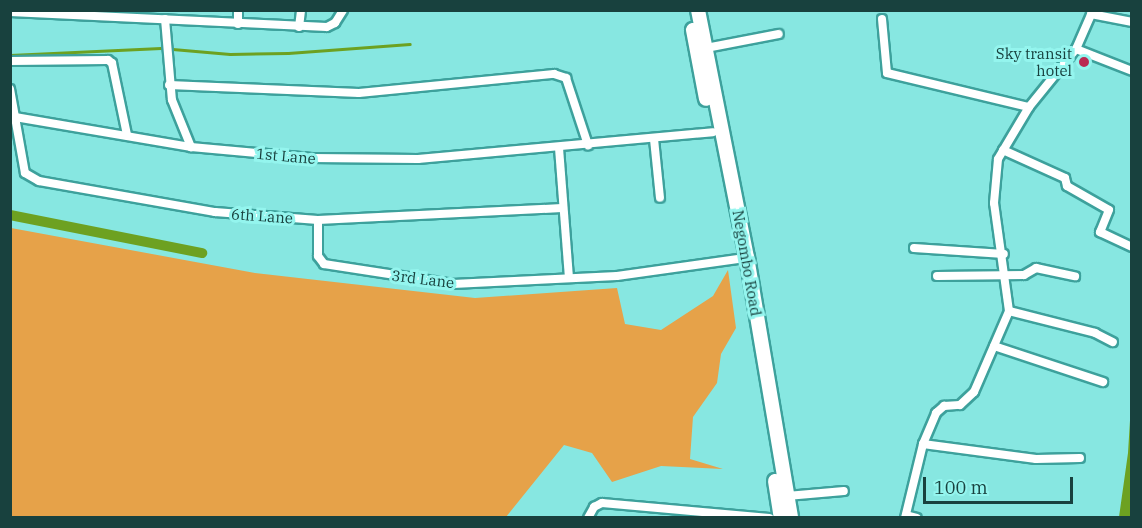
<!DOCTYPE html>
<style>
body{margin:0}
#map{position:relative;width:1142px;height:528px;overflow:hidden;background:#87e7e1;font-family:"IBM Plex Serif",serif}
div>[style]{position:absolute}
.green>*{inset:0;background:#e6a249}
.water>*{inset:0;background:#6da121}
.stream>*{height:3px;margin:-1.5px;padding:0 1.5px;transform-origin:1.5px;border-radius:1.5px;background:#6da121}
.canal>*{height:10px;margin:-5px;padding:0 5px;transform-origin:5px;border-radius:5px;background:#6da121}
.roads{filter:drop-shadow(2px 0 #3da19c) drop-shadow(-2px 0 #3da19c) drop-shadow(0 2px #3da19c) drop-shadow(0 -2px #3da19c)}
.minor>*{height:8px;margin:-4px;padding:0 4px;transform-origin:4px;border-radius:4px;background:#fff}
.trunk>*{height:14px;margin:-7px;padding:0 7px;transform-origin:7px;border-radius:7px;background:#fff}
.dots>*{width:16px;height:16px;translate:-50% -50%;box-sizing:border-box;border:3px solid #94f5ee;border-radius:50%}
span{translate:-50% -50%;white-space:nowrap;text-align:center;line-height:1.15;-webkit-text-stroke:6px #94f5ee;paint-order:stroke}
.poi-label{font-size:15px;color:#18413e}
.right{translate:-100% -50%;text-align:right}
.street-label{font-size:15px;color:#18413e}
.frame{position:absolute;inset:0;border:12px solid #18413e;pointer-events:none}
.scale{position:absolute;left:923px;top:477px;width:150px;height:27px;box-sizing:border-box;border:3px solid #18413e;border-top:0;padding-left:8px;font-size:18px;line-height:21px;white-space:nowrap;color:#18413e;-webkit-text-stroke:4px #94f5ee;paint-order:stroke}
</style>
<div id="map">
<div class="green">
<i style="clip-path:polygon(11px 228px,255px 273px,475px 298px,617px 288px,625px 324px,661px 330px,713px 296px,728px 270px,736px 328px,721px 354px,717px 383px,693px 417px,690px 459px,723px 469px,661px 466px,612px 482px,592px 453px,564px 445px,506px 517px,11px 517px)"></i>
</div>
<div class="water">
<i style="clip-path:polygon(1131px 404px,1131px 517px,1119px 517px,1128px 453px)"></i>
</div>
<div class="stream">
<i style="left:10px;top:55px;width:151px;rotate:-2.7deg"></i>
<i style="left:161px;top:48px;width:69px;rotate:5deg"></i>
<i style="left:230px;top:54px;width:58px;rotate:-1deg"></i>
<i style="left:288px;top:53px;width:122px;rotate:-4.2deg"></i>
</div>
<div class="canal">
<i style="left:10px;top:215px;width:196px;rotate:11.2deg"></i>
</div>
<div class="roads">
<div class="minor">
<i style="left:10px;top:12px;width:317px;rotate:2.7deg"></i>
<i style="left:327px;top:27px;width:9px;rotate:-27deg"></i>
<i style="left:335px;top:23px;width:15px;rotate:-58deg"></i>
<i style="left:1091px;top:14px;width:42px;rotate:11deg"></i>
<i style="left:165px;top:19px;width:81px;rotate:85.1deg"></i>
<i style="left:172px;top:100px;width:51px;rotate:68deg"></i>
<i style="left:882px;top:19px;width:54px;rotate:84.7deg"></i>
<i style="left:887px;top:73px;width:146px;rotate:13.5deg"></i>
<i style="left:238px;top:24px;width:14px;rotate:-90deg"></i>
<i style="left:299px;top:27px;width:17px;rotate:-83deg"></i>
<i style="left:706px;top:48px;width:74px;rotate:-10.9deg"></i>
<i style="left:1076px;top:49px;width:60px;rotate:21.4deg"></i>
<i style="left:10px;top:61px;width:98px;rotate:-0.6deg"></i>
<i style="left:108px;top:60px;width:5px;rotate:37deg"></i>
<i style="left:112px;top:63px;width:74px;rotate:78.2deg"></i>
<i style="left:169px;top:85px;width:190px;rotate:2.4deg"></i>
<i style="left:359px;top:93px;width:196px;rotate:-5.6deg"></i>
<i style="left:554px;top:74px;width:13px;rotate:18deg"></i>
<i style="left:566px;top:78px;width:71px;rotate:71.8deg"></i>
<i style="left:10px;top:89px;width:85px;rotate:79.9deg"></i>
<i style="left:25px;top:173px;width:16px;rotate:30deg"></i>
<i style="left:39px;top:181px;width:179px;rotate:10deg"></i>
<i style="left:215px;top:212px;width:103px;rotate:4.4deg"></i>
<i style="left:318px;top:220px;width:244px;rotate:-2.8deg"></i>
<i style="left:15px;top:117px;width:179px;rotate:9.7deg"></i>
<i style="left:191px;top:147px;width:121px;rotate:5.2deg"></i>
<i style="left:312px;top:158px;width:106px;rotate:0.5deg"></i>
<i style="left:418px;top:159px;width:296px;rotate:-5.2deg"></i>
<i style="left:654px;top:139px;width:59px;rotate:84.2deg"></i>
<i style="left:559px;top:148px;width:129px;rotate:85.6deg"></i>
<i style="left:1003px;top:150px;width:68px;rotate:24.3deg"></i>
<i style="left:1065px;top:178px;width:8px;rotate:76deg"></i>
<i style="left:1067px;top:186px;width:48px;rotate:29.7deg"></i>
<i style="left:1109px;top:210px;width:24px;rotate:112deg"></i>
<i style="left:1100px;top:232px;width:35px;rotate:25deg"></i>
<i style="left:318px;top:220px;width:36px;rotate:90deg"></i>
<i style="left:318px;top:256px;width:10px;rotate:53deg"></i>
<i style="left:324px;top:264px;width:131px;rotate:8.8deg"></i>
<i style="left:453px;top:284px;width:164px;rotate:-2.8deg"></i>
<i style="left:617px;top:276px;width:122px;rotate:-8deg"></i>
<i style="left:914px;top:248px;width:90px;rotate:3.8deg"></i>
<i style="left:937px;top:276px;width:87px;rotate:-0.7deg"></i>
<i style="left:1024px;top:275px;width:14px;rotate:-30deg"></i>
<i style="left:1036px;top:268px;width:40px;rotate:12deg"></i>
<i style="left:1009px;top:311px;width:89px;rotate:14.3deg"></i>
<i style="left:1095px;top:333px;width:20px;rotate:27deg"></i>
<i style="left:994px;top:346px;width:115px;rotate:18.3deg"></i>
<i style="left:923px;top:444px;width:114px;rotate:7.6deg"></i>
<i style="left:1036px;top:459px;width:44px;rotate:-1.3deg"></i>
<i style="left:787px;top:496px;width:57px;rotate:-5deg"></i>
<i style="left:906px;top:515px;width:11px;rotate:15deg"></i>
<i style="left:588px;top:518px;width:13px;rotate:-61deg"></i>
<i style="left:594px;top:507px;width:9px;rotate:-27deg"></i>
<i style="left:602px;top:503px;width:168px;rotate:5.1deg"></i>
<i style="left:905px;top:518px;width:76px;rotate:-76.3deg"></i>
<i style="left:923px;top:444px;width:34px;rotate:-67deg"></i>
<i style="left:936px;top:413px;width:11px;rotate:-41deg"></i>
<i style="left:944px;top:406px;width:16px;rotate:-4deg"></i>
<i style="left:960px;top:405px;width:19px;rotate:-43deg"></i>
<i style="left:974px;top:392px;width:88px;rotate:-66.6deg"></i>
<i style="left:1009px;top:311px;width:109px;rotate:-97.9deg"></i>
<i style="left:994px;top:203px;width:44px;rotate:-84.8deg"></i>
<i style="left:998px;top:159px;width:61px;rotate:-59.2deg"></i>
<i style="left:1029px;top:107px;width:75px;rotate:-51deg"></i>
<i style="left:1076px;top:49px;width:43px;rotate:-66.4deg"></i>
</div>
<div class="trunk">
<i style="left:698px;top:10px;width:252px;rotate:78.8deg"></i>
<i style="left:747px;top:257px;width:265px;rotate:80.4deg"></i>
<i style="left:693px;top:30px;width:70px;rotate:79.3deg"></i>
<i style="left:775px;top:481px;width:37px;rotate:81deg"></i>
</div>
</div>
<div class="dots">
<i style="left:1084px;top:62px;background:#ba2a52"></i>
</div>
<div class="poi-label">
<span class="right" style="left:1072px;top:62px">Sky transit<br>hotel</span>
</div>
<div class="street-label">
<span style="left:286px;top:156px;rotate:5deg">1st Lane</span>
<span style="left:262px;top:216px;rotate:4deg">6th Lane</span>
<span style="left:747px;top:263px;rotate:80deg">Negombo Road</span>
<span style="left:423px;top:279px;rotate:7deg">3rd Lane</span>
</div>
<div class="frame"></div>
<div class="scale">100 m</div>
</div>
